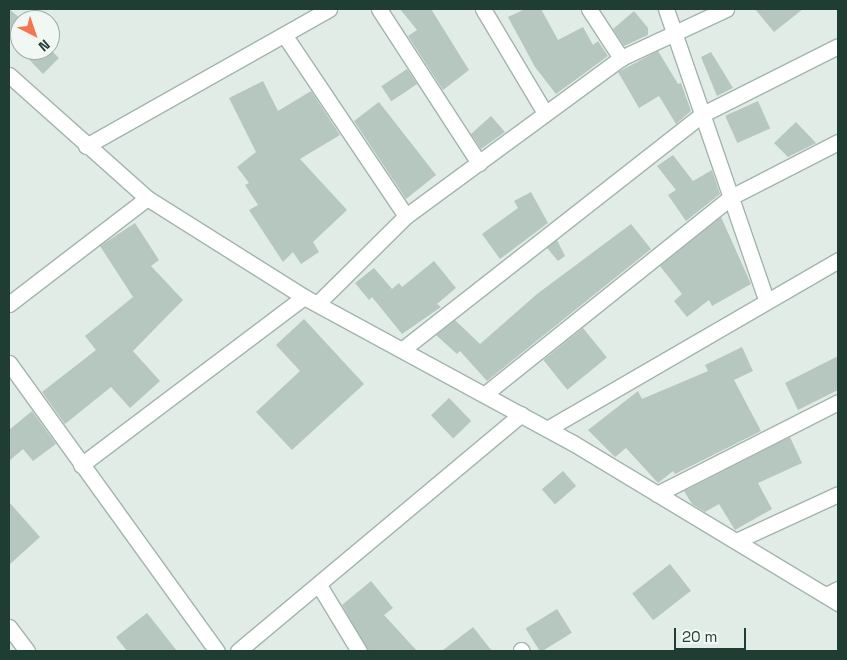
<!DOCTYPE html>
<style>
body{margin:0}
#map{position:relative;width:847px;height:660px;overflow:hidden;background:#e1ece6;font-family:"Space Grotesk",sans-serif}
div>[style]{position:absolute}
.building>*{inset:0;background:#b6c7bf;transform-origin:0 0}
.roads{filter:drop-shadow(1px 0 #a3b4ad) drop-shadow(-1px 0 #a3b4ad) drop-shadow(0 1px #a3b4ad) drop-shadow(0 -1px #a3b4ad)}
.street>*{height:15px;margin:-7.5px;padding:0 7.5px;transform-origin:7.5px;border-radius:7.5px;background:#fff}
.secondary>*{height:15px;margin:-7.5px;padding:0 7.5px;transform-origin:7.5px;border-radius:7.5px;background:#fff}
span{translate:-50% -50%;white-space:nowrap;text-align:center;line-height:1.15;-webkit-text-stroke:4px #f1f8f4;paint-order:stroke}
.frame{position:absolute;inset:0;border:10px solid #203d34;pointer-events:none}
.north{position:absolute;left:10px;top:10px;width:50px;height:50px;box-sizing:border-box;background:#f1f8f4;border:1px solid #9dada7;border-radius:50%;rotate:139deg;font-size:14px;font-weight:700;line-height:20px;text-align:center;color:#203d34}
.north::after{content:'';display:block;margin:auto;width:18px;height:22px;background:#f77453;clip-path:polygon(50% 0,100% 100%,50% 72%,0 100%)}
.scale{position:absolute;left:674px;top:628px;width:72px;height:22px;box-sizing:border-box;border:2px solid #203d34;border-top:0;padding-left:6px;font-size:15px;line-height:18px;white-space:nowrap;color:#203d34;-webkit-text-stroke:4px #f1f8f4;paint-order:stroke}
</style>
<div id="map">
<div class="building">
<i style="clip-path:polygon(9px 9px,22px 20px,20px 50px,9px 38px)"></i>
<i style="clip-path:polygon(400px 9px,431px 9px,469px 70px,443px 90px,408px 36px,417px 30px)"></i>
<i style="clip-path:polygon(525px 9px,541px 9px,558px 40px,583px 27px,593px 45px,598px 41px,608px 56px,556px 94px,535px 67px,508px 17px)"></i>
<i style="clip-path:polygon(755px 9px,803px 9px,774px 32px)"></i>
<i style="clip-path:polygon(634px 11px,648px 28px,648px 35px,624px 46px,613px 29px)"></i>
<i style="clip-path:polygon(50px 49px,59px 58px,43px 74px,20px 50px)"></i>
<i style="clip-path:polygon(658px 51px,678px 84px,681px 83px,691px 111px,676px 124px,659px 96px,639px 108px,618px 72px)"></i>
<i style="clip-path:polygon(711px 52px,733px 88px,717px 96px,701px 57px)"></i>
<i style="left:407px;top:69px;width:18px;height:31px;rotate:56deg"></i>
<i style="clip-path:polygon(263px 81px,278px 111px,311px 91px,340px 135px,300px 159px,347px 210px,313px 242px,319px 252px,301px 264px,293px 252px,283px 262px,249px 210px,258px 205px,245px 185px,249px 183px,237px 167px,256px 152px,229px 98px)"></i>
<i style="left:758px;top:101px;width:30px;height:36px;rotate:66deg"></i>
<i style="clip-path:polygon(379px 102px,436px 175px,406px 199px,354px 121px)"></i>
<i style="clip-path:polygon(491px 116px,505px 132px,481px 149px,471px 134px)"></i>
<i style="clip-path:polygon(796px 122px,816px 143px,788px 157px,774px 143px)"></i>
<i style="clip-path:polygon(673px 155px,693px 181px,712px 170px,720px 194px,686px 221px,668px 195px,676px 190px,657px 166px)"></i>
<i style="clip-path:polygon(531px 192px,548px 223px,500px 259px,482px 234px,518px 208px,514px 201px)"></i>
<i style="clip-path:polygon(721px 217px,751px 284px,712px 306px,709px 300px,687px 317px,674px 301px,682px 294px,660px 266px)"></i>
<i style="clip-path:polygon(135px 223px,159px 260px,151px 266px,183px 300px,133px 351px,160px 381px,130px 408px,111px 387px,65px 424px,42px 392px,96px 350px,85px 336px,133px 297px,100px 246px)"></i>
<i style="clip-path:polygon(631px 224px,651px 249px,487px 381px,460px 351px,457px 354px,436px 335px,455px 320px,480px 344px,537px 294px)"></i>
<i style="clip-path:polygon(557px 240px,565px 256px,558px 261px,547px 248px)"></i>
<i style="clip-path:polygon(434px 261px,456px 288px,437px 304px,441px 307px,402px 334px,372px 297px,369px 300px,355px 283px,374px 268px,392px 289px,399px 283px,402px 287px)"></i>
<i style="clip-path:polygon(304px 319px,364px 384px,292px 450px,256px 412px,300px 371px,276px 345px)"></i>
<i style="left:583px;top:328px;width:38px;height:51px;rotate:51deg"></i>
<i style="clip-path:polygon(742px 347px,753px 371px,734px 380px,761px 431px,675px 474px,673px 471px,658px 483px,626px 448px,615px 457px,588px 430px,638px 391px,642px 399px,708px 371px,705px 365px)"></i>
<i style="clip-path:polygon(838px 356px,838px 390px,798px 410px,785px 383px)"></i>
<i style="left:449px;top:398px;width:32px;height:25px;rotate:46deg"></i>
<i style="clip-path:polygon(32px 411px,56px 444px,33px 461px,23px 449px,9px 461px,9px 430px)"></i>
<i style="clip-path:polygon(790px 437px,802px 463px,758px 483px,772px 509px,735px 530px,719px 504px,705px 512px,692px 504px,684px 491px)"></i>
<i style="left:563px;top:471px;width:20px;height:28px;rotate:49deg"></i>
<i style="clip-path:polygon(9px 502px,40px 537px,9px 565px)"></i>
<i style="left:670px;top:564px;width:34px;height:48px;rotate:52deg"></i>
<i style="clip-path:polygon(371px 581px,393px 608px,384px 615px,417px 651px,368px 651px,342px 605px)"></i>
<i style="left:557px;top:609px;width:28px;height:37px;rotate:58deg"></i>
<i style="clip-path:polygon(147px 613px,177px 651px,127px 651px,116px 637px)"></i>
<i style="clip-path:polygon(473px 627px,492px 651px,442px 651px)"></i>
</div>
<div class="roads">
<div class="street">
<i style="left:379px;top:9px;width:184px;rotate:57deg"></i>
<i style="left:483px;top:9px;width:121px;rotate:59.2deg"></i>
<i style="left:589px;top:9px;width:59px;rotate:56.9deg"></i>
<i style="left:666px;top:9px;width:307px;rotate:71deg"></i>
<i style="left:285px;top:36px;width:217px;rotate:56.1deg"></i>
<i style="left:86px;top:146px;width:279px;rotate:-29.4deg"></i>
<i style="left:318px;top:303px;width:124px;rotate:-44.7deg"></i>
<i style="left:406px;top:216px;width:267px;rotate:-36.3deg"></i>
<i style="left:621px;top:58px;width:116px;rotate:-25deg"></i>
<i style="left:9px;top:304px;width:174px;rotate:-37.5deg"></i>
<i style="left:403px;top:349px;width:381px;rotate:-38.1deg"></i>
<i style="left:703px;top:114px;width:151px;rotate:-26.7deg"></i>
<i style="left:9px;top:363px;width:355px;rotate:54.2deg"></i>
<i style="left:485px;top:394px;width:315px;rotate:-38.7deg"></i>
<i style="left:731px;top:197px;width:120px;rotate:-27.2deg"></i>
<i style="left:547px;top:429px;width:337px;rotate:-30.1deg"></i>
<i style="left:81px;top:465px;width:279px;rotate:-37deg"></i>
<i style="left:657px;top:494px;width:203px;rotate:-26.9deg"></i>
<i style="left:736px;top:541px;width:112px;rotate:-24.7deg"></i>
<i style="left:319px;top:585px;width:77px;rotate:58.8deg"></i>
<i style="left:826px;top:595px;width:13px;rotate:-27deg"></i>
<i style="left:9px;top:627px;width:30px;rotate:53deg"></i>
<i style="left:521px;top:650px;width:1px;rotate:45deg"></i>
<i style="left:238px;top:651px;width:369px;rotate:-39.9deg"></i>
</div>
<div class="secondary">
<i style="left:9px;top:75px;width:185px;rotate:41.7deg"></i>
<i style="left:147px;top:198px;width:186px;rotate:32.2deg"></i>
<i style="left:304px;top:297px;width:306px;rotate:28.5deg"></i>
<i style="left:573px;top:443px;width:310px;rotate:31.1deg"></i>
</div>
</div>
<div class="frame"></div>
<div class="north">N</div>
<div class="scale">20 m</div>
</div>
